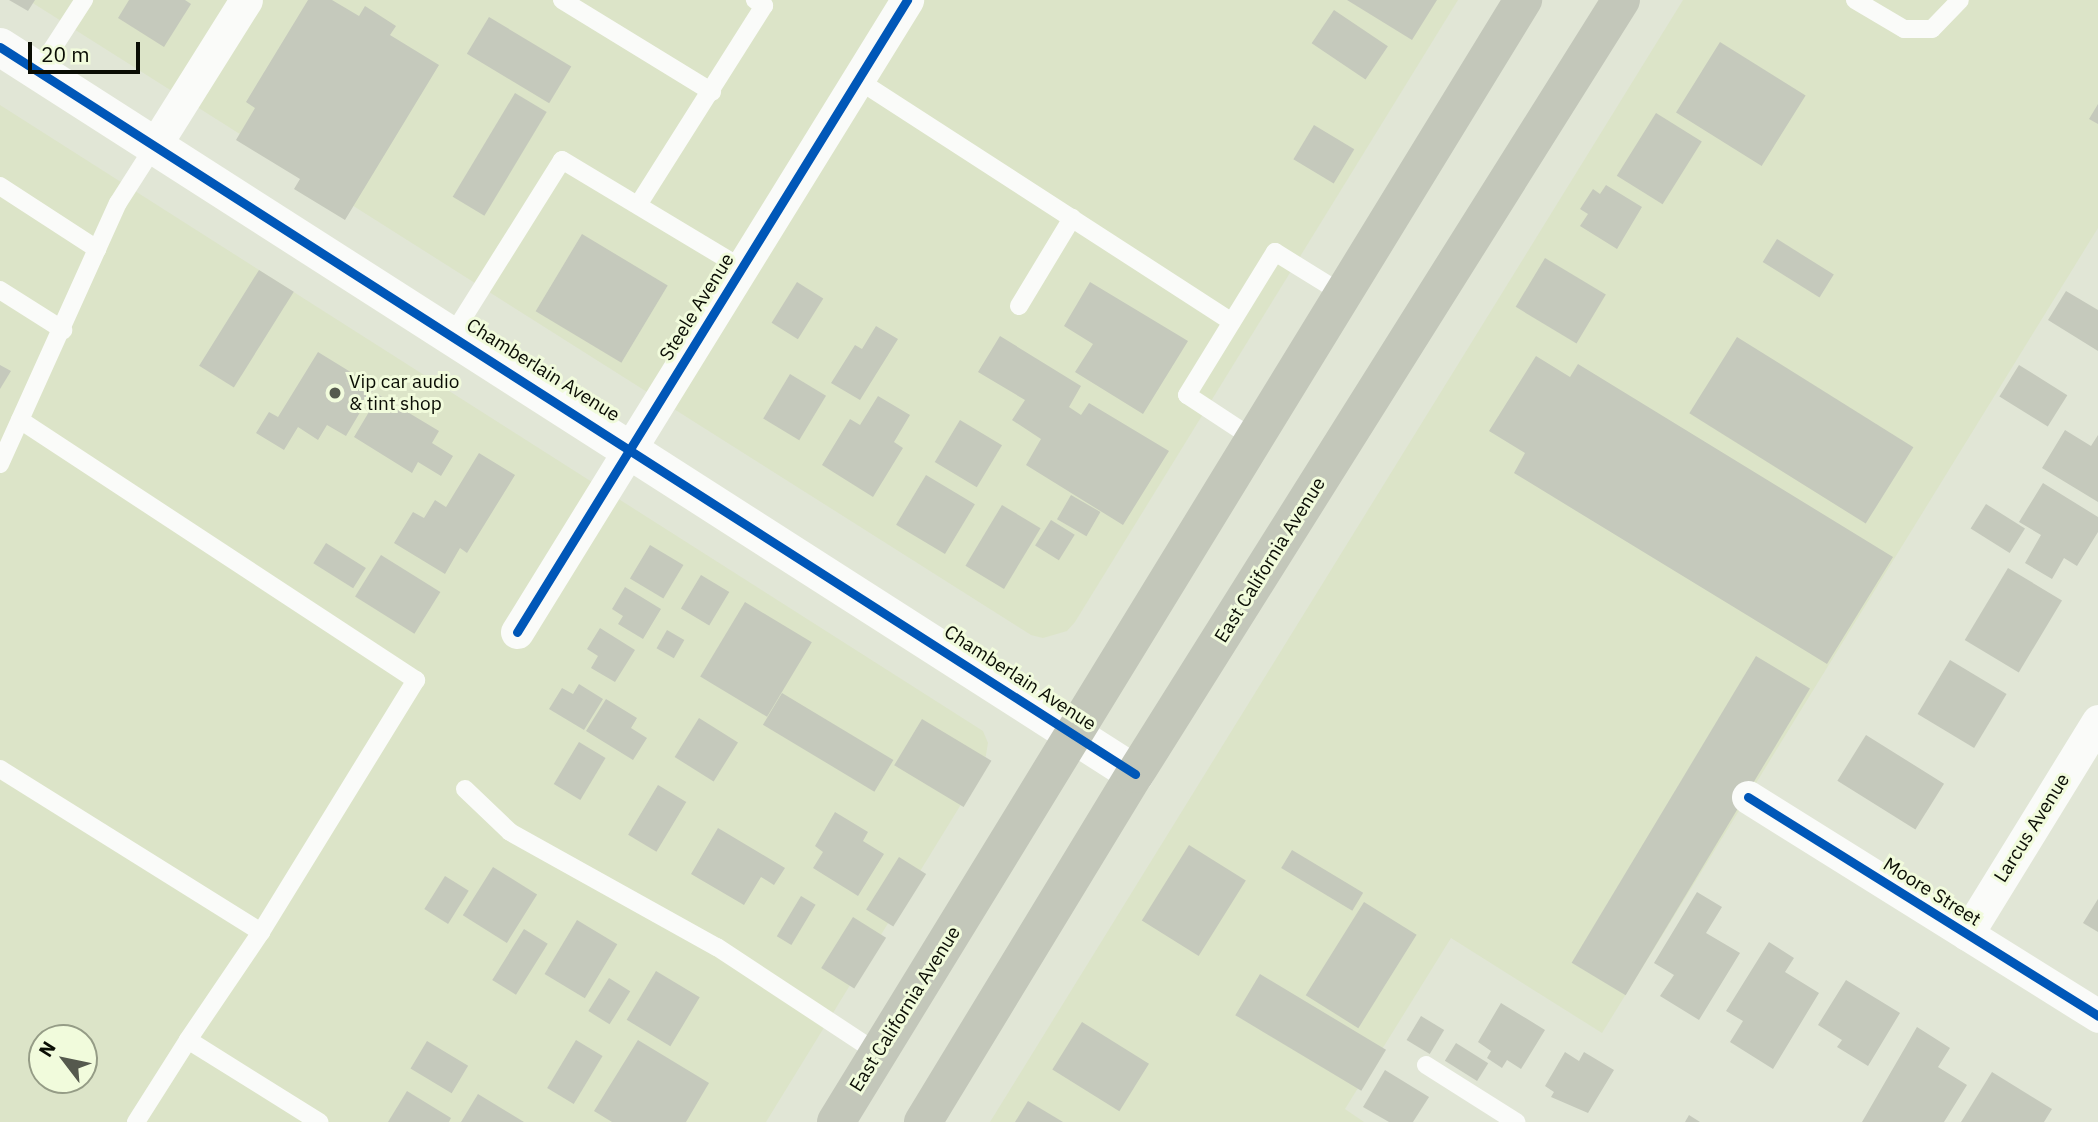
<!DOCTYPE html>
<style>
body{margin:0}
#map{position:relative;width:2098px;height:1122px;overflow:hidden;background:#e1e6d6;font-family:"IBM Plex Sans",sans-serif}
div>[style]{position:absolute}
.built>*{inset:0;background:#dce4c8}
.building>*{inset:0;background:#c5c9bc;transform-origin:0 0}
.service>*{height:18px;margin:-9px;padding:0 9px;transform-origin:9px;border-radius:9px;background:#fafbf9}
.minor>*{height:33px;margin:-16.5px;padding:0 16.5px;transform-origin:16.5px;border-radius:16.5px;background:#fafbf9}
.tertiary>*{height:38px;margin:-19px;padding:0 19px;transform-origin:19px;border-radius:19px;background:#fafbf9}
.primary>*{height:38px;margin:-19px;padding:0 19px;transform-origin:19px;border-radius:19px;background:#c3c7ba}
.cycleway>*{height:9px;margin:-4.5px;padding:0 4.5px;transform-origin:4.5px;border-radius:4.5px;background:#0057b8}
.dots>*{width:19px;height:19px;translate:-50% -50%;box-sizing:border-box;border:4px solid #f1fbdc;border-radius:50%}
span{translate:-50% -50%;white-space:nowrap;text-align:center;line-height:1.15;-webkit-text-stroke:6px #f1fbdc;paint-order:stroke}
.street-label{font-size:19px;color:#0a0d04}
.poi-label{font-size:19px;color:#0a0d04}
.left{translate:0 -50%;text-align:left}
.north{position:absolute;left:28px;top:1024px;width:70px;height:70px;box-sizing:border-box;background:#f1fbdc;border:2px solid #959c86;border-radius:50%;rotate:302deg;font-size:19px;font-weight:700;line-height:28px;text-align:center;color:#0a0d04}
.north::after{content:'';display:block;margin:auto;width:24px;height:32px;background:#55594e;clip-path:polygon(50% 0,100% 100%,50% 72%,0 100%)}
.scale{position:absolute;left:28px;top:42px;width:112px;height:32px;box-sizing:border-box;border:4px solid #0a0d04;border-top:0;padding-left:9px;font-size:21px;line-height:24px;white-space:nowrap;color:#0a0d04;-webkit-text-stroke:5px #f1fbdc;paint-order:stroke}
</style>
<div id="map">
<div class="built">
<i style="clip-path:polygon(28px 0,1458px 0,1075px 622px,1067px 631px,1043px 638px,1031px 635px)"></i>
<i style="clip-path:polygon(1683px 0,2098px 0,2098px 228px,1602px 1033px,1451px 938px,1345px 1109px,1364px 1122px,990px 1122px)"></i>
<i style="clip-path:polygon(evenodd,0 105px,983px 731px,988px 743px,984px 767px,766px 1122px,0 1122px,0 105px,42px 1038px,84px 1038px,84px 1080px,42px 1080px,42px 1038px)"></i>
</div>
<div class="building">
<i style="clip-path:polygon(9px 0,35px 0,28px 11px)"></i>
<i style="clip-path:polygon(129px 0,185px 0,191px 4px,164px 47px,118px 18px)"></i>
<i style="clip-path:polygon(308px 0,332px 0,359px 16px,365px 6px,396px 26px,390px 35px,439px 65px,345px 220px,294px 189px,300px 179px,236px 140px,255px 108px,246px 102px)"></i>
<i style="clip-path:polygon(1347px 0,1437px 0,1412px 40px)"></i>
<i style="left:1334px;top:10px;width:65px;height:40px;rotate:34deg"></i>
<i style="left:489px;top:17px;width:96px;height:43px;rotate:31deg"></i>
<i style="left:1720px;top:42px;width:101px;height:83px;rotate:32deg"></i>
<i style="left:515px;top:93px;width:37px;height:121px;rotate:31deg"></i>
<i style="clip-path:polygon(2098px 104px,2098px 124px,2089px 119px)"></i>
<i style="left:1656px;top:113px;width:54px;height:74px;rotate:32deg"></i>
<i style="left:1314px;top:125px;width:47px;height:40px;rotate:31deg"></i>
<i style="clip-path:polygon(1606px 185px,1642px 207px,1617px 249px,1580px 226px,1588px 214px,1580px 209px,1593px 189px,1600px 194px)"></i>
<i style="left:582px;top:234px;width:100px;height:90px;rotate:31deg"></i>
<i style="left:1777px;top:239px;width:67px;height:27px;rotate:32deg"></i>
<i style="left:1545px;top:258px;width:71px;height:57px;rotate:31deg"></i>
<i style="left:259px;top:270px;width:41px;height:113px;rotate:32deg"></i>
<i style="left:797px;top:282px;width:31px;height:48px;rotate:32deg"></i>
<i style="clip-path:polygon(1090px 282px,1188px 341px,1143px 414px,1075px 372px,1093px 344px,1064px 326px)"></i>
<i style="clip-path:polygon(2066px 291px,2098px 310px,2098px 351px,2048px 320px)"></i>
<i style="clip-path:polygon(876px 326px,898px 339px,860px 400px,831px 383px,855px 345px,862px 349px)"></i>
<i style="clip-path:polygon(1000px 336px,1081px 386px,1069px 407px,1081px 415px,1089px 403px,1169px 451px,1123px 525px,1026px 465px,1041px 439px,1012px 420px,1025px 400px,978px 372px)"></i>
<i style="left:1737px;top:337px;width:208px;height:90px;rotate:32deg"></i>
<i style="clip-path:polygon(318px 352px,375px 387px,346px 436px,327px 425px,318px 440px,298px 427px,284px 450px,256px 433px,269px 412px,278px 417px)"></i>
<i style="clip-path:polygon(1536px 356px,1570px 377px,1578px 364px,1893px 557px,1827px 664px,1514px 473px,1525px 453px,1489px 431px)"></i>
<i style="clip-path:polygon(0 365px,11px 371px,0 389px)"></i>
<i style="left:2019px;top:365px;width:57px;height:37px;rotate:32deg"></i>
<i style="left:790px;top:374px;width:42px;height:52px;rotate:31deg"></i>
<i style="clip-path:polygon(379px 395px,439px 431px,432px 443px,453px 456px,441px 476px,418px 462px,412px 473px,354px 437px)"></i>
<i style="clip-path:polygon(878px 396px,910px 415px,894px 442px,903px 448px,873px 497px,822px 465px,850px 419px,860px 425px)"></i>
<i style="left:960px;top:420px;width:49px;height:49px;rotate:31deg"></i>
<i style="clip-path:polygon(2065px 430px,2091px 446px,2098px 435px,2098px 502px,2042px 468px)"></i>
<i style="clip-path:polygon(479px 453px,515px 475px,467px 553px,460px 548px,445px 574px,394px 543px,413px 512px,424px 518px,435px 500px,446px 507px)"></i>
<i style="left:926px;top:475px;width:57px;height:58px;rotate:31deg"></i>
<i style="clip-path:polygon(2043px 483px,2098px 517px,2098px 532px,2077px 566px,2064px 558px,2052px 579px,2025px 563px,2041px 535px,2019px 522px)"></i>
<i style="left:1071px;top:495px;width:34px;height:28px;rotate:30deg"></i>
<i style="left:1986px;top:504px;width:46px;height:29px;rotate:32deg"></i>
<i style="left:1002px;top:505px;width:45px;height:71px;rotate:31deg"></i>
<i style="left:1051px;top:520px;width:28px;height:30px;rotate:32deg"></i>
<i style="left:326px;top:543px;width:47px;height:24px;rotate:32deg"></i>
<i style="left:650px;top:545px;width:39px;height:39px;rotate:31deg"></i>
<i style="left:381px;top:555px;width:70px;height:49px;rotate:32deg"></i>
<i style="left:2008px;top:568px;width:63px;height:84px;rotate:31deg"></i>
<i style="left:701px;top:575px;width:33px;height:39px;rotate:31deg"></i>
<i style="clip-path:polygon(625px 587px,661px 609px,643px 639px,618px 624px,623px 616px,612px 609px)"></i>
<i style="left:745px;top:602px;width:78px;height:87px;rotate:31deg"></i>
<i style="clip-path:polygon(600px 628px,635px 650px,615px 682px,591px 668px,598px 656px,587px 649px)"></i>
<i style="left:667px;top:630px;width:20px;height:21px;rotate:30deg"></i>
<i style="left:1756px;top:656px;width:63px;height:358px;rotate:31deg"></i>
<i style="left:1950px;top:660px;width:66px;height:63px;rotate:31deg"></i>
<i style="clip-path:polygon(579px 684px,603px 699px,584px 730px,549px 709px,562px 688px,573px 694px)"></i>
<i style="left:782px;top:693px;width:130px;height:37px;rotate:31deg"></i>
<i style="clip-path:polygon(606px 699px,637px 718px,631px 728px,647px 738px,633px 760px,586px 731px)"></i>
<i style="left:699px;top:718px;width:46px;height:46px;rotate:32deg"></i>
<i style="left:922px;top:719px;width:81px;height:54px;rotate:31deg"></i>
<i style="left:1866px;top:735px;width:92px;height:54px;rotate:32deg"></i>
<i style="left:579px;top:742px;width:31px;height:49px;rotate:31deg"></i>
<i style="left:658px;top:785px;width:33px;height:58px;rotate:31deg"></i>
<i style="clip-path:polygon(835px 812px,868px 832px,863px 841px,884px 854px,858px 896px,813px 868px,823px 852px,815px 846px)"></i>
<i style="clip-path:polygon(718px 828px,785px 868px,774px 885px,761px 877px,744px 905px,691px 874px)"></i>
<i style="left:1189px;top:845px;width:67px;height:89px;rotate:32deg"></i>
<i style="left:1292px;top:850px;width:83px;height:21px;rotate:31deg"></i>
<i style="left:899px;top:857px;width:32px;height:62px;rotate:32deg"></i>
<i style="left:493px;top:867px;width:52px;height:57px;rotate:32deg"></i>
<i style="left:445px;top:876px;width:28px;height:39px;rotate:32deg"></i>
<i style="clip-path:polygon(1697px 892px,1722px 907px,1706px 933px,1740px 953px,1699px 1020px,1660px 996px,1674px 975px,1654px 963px)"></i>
<i style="left:801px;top:896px;width:17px;height:47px;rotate:31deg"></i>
<i style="clip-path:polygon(2098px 899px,2098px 932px,2083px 923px)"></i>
<i style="left:1364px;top:902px;width:62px;height:110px;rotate:32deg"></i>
<i style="left:853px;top:917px;width:39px;height:60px;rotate:32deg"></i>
<i style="left:577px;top:920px;width:47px;height:63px;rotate:31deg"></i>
<i style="left:524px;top:929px;width:28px;height:60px;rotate:32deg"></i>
<i style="clip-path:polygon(1769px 942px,1794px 958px,1785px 972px,1819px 993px,1773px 1069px,1730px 1042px,1743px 1021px,1726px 1011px)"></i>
<i style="left:656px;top:971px;width:51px;height:57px;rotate:31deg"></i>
<i style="left:1260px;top:974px;width:147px;height:48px;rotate:31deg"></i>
<i style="left:609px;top:978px;width:25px;height:39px;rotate:32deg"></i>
<i style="clip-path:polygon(1846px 980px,1900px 1013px,1868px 1066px,1837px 1047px,1842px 1040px,1818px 1025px)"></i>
<i style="clip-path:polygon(1501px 1003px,1545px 1030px,1521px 1069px,1507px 1060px,1502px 1068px,1487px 1058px,1491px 1051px,1478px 1042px)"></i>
<i style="left:1421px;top:1016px;width:27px;height:28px;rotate:31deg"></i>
<i style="left:1082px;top:1022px;width:79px;height:56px;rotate:32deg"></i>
<i style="clip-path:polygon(1917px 1027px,1950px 1048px,1938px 1067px,1967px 1085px,1944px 1122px,1862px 1122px)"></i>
<i style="left:576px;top:1040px;width:31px;height:56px;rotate:31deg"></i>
<i style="clip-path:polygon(638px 1040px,709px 1083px,686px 1122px,612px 1122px,594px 1111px)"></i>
<i style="left:427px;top:1041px;width:48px;height:32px;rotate:31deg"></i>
<i style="left:1456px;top:1043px;width:38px;height:21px;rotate:32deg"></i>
<i style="clip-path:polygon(1565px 1052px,1579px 1061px,1584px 1052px,1614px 1070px,1588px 1113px,1551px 1097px,1554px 1092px,1545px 1086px)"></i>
<i style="clip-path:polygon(1385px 1070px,1429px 1097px,1413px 1122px,1389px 1122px,1363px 1107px)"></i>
<i style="clip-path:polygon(1992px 1072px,2052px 1109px,2044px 1122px,1961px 1122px)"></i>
<i style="clip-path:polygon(407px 1091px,451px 1118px,449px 1122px,388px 1122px)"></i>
<i style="clip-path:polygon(478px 1094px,524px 1122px,461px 1122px)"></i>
<i style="clip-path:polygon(1028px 1101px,1063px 1122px,1015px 1122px)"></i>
<i style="clip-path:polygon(1689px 1115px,1700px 1122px,1685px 1122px)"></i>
</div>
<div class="service">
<i style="left:562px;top:0;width:176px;rotate:31.5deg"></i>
<i style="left:1855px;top:0;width:57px;rotate:30.6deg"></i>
<i style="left:1904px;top:29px;width:28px"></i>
<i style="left:1932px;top:29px;width:40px;rotate:-46deg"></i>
<i style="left:38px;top:71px;width:85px;rotate:-57.1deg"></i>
<i style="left:858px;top:80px;width:445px;rotate:32.9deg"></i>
<i style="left:0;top:186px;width:116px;rotate:33deg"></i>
<i style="left:638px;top:205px;width:236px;rotate:-57.7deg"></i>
<i style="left:764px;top:6px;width:11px;rotate:-146deg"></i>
<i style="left:0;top:290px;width:75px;rotate:32.4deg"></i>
<i style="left:1019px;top:306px;width:103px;rotate:-58.9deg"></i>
<i style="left:453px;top:334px;width:205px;rotate:-57.9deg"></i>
<i style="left:562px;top:160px;width:210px;rotate:31deg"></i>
<i style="left:20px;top:420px;width:474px;rotate:33.3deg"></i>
<i style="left:416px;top:680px;width:296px;rotate:121.6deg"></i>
<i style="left:261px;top:932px;width:130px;rotate:124.1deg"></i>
<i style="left:1254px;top:439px;width:80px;rotate:-146.7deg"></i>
<i style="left:1187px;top:395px;width:168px;rotate:-58.4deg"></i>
<i style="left:1275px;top:252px;width:80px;rotate:31.7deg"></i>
<i style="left:0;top:464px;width:286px;rotate:-65.7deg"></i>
<i style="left:118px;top:203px;width:69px;rotate:-57.5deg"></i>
<i style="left:0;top:769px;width:308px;rotate:32deg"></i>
<i style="left:465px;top:789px;width:62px;rotate:43.7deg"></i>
<i style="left:510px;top:832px;width:237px;rotate:29.1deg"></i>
<i style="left:717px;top:947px;width:193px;rotate:33.4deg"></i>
<i style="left:1426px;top:1065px;width:107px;rotate:32.3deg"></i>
<i style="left:136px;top:1122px;width:97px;rotate:-57.6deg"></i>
<i style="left:188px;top:1040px;width:155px;rotate:32deg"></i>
</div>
<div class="minor">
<i style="left:155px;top:145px;width:171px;rotate:-57.9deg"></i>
<i style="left:517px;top:632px;width:743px;rotate:-58.32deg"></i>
<i style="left:1748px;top:797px;width:413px;rotate:32deg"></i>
<i style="left:1967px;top:934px;width:250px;rotate:-58.4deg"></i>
</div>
<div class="tertiary">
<i style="left:0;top:47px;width:1348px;rotate:32.64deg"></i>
</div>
<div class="primary">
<i style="left:836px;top:1122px;width:1316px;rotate:-58.52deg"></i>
<i style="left:923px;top:1122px;width:407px;rotate:-58.7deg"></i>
<i style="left:1135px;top:774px;width:914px;rotate:-57.88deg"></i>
</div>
<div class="cycleway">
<i style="left:0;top:47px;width:1348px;rotate:32.64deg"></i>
<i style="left:517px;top:632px;width:743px;rotate:-58.32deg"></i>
<i style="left:1748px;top:797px;width:413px;rotate:32deg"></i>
</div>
<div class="dots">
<i style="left:335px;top:393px;background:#55594e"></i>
</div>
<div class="street-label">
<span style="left:697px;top:307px;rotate:-58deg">Steele Avenue</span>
<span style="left:543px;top:370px;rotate:32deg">Chamberlain Avenue</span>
<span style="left:1270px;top:560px;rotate:-58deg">East California Avenue</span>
<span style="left:1020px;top:678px;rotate:33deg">Chamberlain Avenue</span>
<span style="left:2032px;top:828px;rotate:-58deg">Larcus Avenue</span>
<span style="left:1932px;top:892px;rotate:32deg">Moore Street</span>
<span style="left:905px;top:1009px;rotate:-58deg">East California Avenue</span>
</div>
<div class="poi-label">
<span class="left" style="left:349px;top:393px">Vip car audio<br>&amp; tint shop</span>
</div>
<div class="north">N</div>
<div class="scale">20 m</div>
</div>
